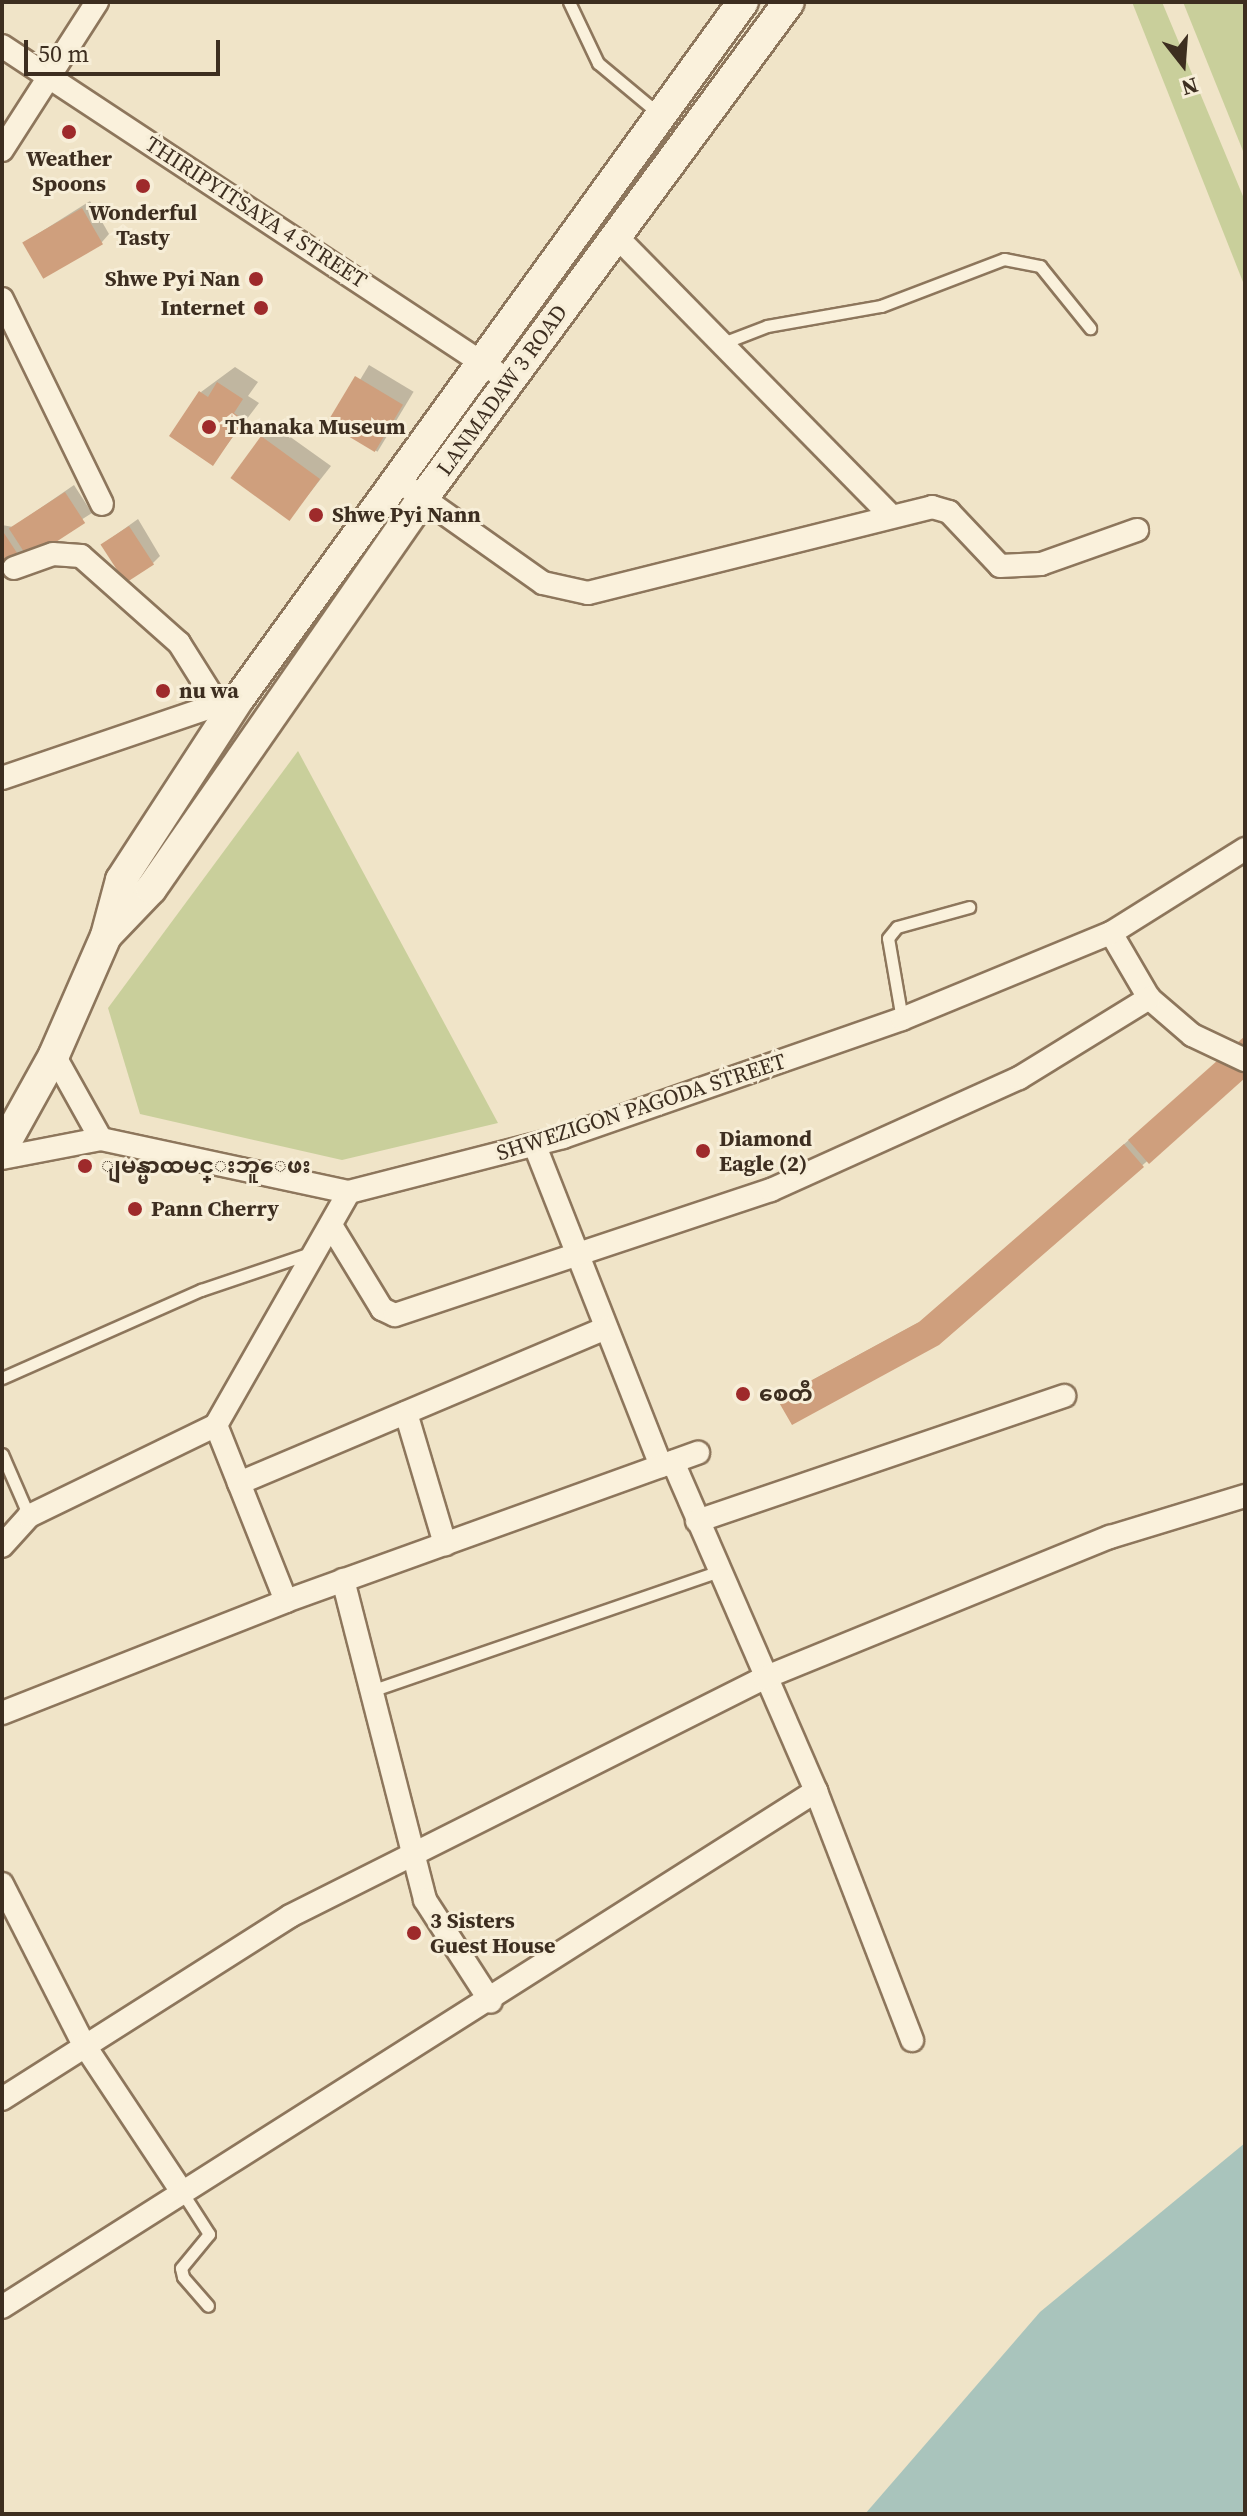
<!DOCTYPE html>
<meta charset="utf-8">
<style>
body{margin:0}
#map{position:relative;width:1247px;height:2516px;overflow:hidden;background:#f0e4c8;font-family:"Source Serif 4","Noto Sans Myanmar",serif}
div>[style]{position:absolute}
.green>*{inset:0;background:#c9cf9b}
.water>*{inset:0;background:#a9c4bc}
.shadow>*{inset:0;background:#0003;transform-origin:0 0}
.building>*{inset:0;background:#cf9f7d;transform-origin:0 0}
.roads{filter:drop-shadow(2px 0 #8d765c) drop-shadow(-2px 0 #8d765c) drop-shadow(0 2px #8d765c) drop-shadow(0 -2px #8d765c)}
.service>*{height:11px;margin:-5.5px;padding:0 5.5px;transform-origin:5.5px;border-radius:5.5px;background:#faf1dc}
.minor>*{height:22px;margin:-11px;padding:0 11px;transform-origin:11px;border-radius:11px;background:#faf1dc}
.secondary>*{height:30px;margin:-15px;padding:0 15px;transform-origin:15px;border-radius:15px;background:#faf1dc}
.dots>*{width:22px;height:22px;translate:-50% -50%;box-sizing:border-box;border:4px solid #f7eed8;border-radius:50%}
span{translate:-50% -50%;white-space:nowrap;text-align:center;line-height:1.15;-webkit-text-stroke:6px #f7eed8;paint-order:stroke}
.poi-label{font-size:22px;color:#3d2e20;font-weight:700}
.right{translate:-100% -50%;text-align:right}
.left{translate:0 -50%;text-align:left}
.street-label{font-size:22px;color:#3d2e20}
.frame{position:absolute;inset:0;border:4px solid #3d2e20;pointer-events:none}
.north{position:absolute;left:1143px;top:24px;width:80px;height:80px;-webkit-text-stroke:6px #f7eed8;paint-order:stroke;rotate:163deg;font-size:22px;font-weight:700;line-height:32px;text-align:center;color:#3d2e20}
.north::after{content:'';display:block;margin:auto;width:28px;height:36px;background:#3d2e20;clip-path:polygon(50% 0,100% 100%,50% 72%,0 100%)}
.scale{position:absolute;left:24px;top:40px;width:196px;height:36px;box-sizing:border-box;border:4px solid #3d2e20;border-top:0;padding-left:10px;font-size:24px;line-height:28px;white-space:nowrap;color:#3d2e20;-webkit-text-stroke:6px #f7eed8;paint-order:stroke}
</style>
<div id="map">
<div class="green">
<i style="clip-path:polygon(1132px 2px,1162px 2px,1245px 201px,1245px 287px)"></i>
<i style="clip-path:polygon(1183px 2px,1245px 2px,1245px 156px)"></i>
<i style="clip-path:polygon(298px 751px,498px 1123px,342px 1160px,140px 1114px,108px 1008px)"></i>
</div>
<div class="water">
<i style="clip-path:polygon(1245px 2143px,1245px 2514px,865px 2514px,1040px 2312px)"></i>
</div>
<div class="shadow">
<i style="clip-path:polygon(90px 201px,109px 234px,102px 242px,25px 242px)"></i>
<i style="left:369px;top:365px;width:52px;height:70px;rotate:31deg"></i>
<i style="clip-path:polygon(235px 367px,258px 382px,248px 396px,259px 403px,213px 463px,201px 392px)"></i>
<i style="clip-path:polygon(275px 426px,331px 466px,290px 518px,262px 438px)"></i>
<i style="clip-path:polygon(74px 485px,92px 513px,2px 570px,2px 525px,13px 527px)"></i>
<i style="clip-path:polygon(138px 519px,160px 556px,153px 563px,103px 544px)"></i>
<i style="clip-path:polygon(1245px 1038px,1245px 1076px,937px 1344px,783px 1396px,925px 1319px)"></i>
</div>
<div class="building">
<i style="left:82px;top:208px;width:42px;height:69px;rotate:60deg"></i>
<i style="left:355px;top:376px;width:56px;height:55px;rotate:31deg"></i>
<i style="clip-path:polygon(217px 382px,243px 399px,234px 413px,244px 420px,213px 466px,169px 436px,199px 391px,208px 397px)"></i>
<i style="left:261px;top:436px;width:73px;height:52px;rotate:36deg"></i>
<i style="left:65px;top:492px;width:37px;height:67px;rotate:57deg"></i>
<i style="left:129px;top:526px;width:46px;height:34px;rotate:57deg"></i>
<i style="clip-path:polygon(2px 530px,21px 559px,2px 572px)"></i>
<i style="clip-path:polygon(1245px 1036px,1245px 1078px,1149px 1164px,1128px 1140px)"></i>
<i style="clip-path:polygon(1124px 1144px,1144px 1167px,939px 1345px,792px 1425px,777px 1399px,919px 1322px)"></i>
</div>
<div class="roads">
<div class="service">
<i style="left:569px;top:2px;width:68px;rotate:64.6deg"></i>
<i style="left:598px;top:63px;width:78px;rotate:39.8deg"></i>
<i style="left:723px;top:343px;width:47px;rotate:-21.1deg"></i>
<i style="left:767px;top:326px;width:116px;rotate:-10deg"></i>
<i style="left:881px;top:306px;width:132px;rotate:-20.9deg"></i>
<i style="left:1004px;top:259px;width:37px;rotate:11deg"></i>
<i style="left:1040px;top:266px;width:80px;rotate:51.1deg"></i>
<i style="left:902px;top:1019px;width:82px;rotate:-99.8deg"></i>
<i style="left:888px;top:938px;width:14px;rotate:-51deg"></i>
<i style="left:897px;top:927px;width:75px;rotate:-15.5deg"></i>
<i style="left:2px;top:1378px;width:218px;rotate:-23.9deg"></i>
<i style="left:201px;top:1290px;width:118px;rotate:-18.7deg"></i>
<i style="left:2px;top:1454px;width:68px;rotate:66.5deg"></i>
<i style="left:371px;top:1691px;width:368px;rotate:-19deg"></i>
<i style="left:182px;top:2192px;width:50px;rotate:57.3deg"></i>
<i style="left:209px;top:2234px;width:44px;rotate:129.5deg"></i>
<i style="left:181px;top:2268px;width:9px;rotate:77deg"></i>
<i style="left:183px;top:2277px;width:38px;rotate:49deg"></i>
</div>
<div class="minor">
<i style="left:2px;top:46px;width:606px;rotate:33.43deg"></i>
<i style="left:2px;top:150px;width:176px;rotate:-57.3deg"></i>
<i style="left:616px;top:236px;width:391px;rotate:45.5deg"></i>
<i style="left:2px;top:299px;width:228px;rotate:64deg"></i>
<i style="left:396px;top:479px;width:180px;rotate:35.3deg"></i>
<i style="left:543px;top:583px;width:46px;rotate:12.5deg"></i>
<i style="left:588px;top:593px;width:355px;rotate:-14deg"></i>
<i style="left:932px;top:507px;width:18px;rotate:16deg"></i>
<i style="left:949px;top:512px;width:74px;rotate:46.6deg"></i>
<i style="left:1000px;top:566px;width:41px;rotate:-2.8deg"></i>
<i style="left:1041px;top:564px;width:102px;rotate:-19.5deg"></i>
<i style="left:14px;top:568px;width:41px;rotate:-19.7deg"></i>
<i style="left:53px;top:554px;width:28px;rotate:4deg"></i>
<i style="left:81px;top:556px;width:131px;rotate:41.6deg"></i>
<i style="left:179px;top:643px;width:73px;rotate:57.8deg"></i>
<i style="left:2px;top:778px;width:242px;rotate:-18.8deg"></i>
<i style="left:1111px;top:933px;width:75px;rotate:59.7deg"></i>
<i style="left:1149px;top:998px;width:57px;rotate:40.7deg"></i>
<i style="left:1192px;top:1035px;width:59px;rotate:25.3deg"></i>
<i style="left:54px;top:1055px;width:96px;rotate:60.8deg"></i>
<i style="left:535px;top:1146px;width:344px;rotate:68.5deg"></i>
<i style="left:2px;top:1158px;width:101px;rotate:-10.9deg"></i>
<i style="left:101px;top:1139px;width:254px;rotate:12.1deg"></i>
<i style="left:349px;top:1192px;width:221px;rotate:-14.4deg"></i>
<i style="left:563px;top:1137px;width:359px;rotate:-19.2deg"></i>
<i style="left:902px;top:1019px;width:226px;rotate:-22.4deg"></i>
<i style="left:1111px;top:933px;width:158px;rotate:-32.1deg"></i>
<i style="left:332px;top:1227px;width:96px;rotate:58.6deg"></i>
<i style="left:382px;top:1309px;width:14px;rotate:25deg"></i>
<i style="left:395px;top:1315px;width:396px;rotate:-18.4deg"></i>
<i style="left:771px;top:1190px;width:272px;rotate:-24.3deg"></i>
<i style="left:1019px;top:1078px;width:153px;rotate:-31.6deg"></i>
<i style="left:406px;top:1413px;width:137px;rotate:73.4deg"></i>
<i style="left:673px;top:1462px;width:359px;rotate:66.5deg"></i>
<i style="left:816px;top:1791px;width:267px;rotate:68.9deg"></i>
<i style="left:239px;top:1483px;width:398px;rotate:-22.9deg"></i>
<i style="left:697px;top:1521px;width:388px;rotate:-18.8deg"></i>
<i style="left:2px;top:1546px;width:40px;rotate:-48deg"></i>
<i style="left:29px;top:1516px;width:208px;rotate:-25.9deg"></i>
<i style="left:343px;top:1580px;width:330px;rotate:75.6deg"></i>
<i style="left:425px;top:1900px;width:121px;rotate:57.1deg"></i>
<i style="left:286px;top:1601px;width:189px;rotate:-111.7deg"></i>
<i style="left:216px;top:1425px;width:268px;rotate:-60.3deg"></i>
<i style="left:2px;top:1713px;width:305px;rotate:-21.5deg"></i>
<i style="left:286px;top:1601px;width:438px;rotate:-19.8deg"></i>
<i style="left:2px;top:1884px;width:178px;rotate:63deg"></i>
<i style="left:83px;top:2043px;width:175px;rotate:56.4deg"></i>
<i style="left:2px;top:2099px;width:341px;rotate:-32.4deg"></i>
<i style="left:290px;top:1916px;width:530px;rotate:-26.66deg"></i>
<i style="left:764px;top:1678px;width:374px;rotate:-22.2deg"></i>
<i style="left:1110px;top:1537px;width:141px;rotate:-16.9deg"></i>
<i style="left:2px;top:2307px;width:964px;rotate:-32.37deg"></i>
</div>
<div class="secondary">
<i style="left:108px;top:934px;width:62px;rotate:-46.3deg"></i>
<i style="left:151px;top:889px;width:476px;rotate:-55.2deg"></i>
<i style="left:423px;top:498px;width:616px;rotate:-53.58deg"></i>
<i style="left:2px;top:1149px;width:107px;rotate:-61deg"></i>
<i style="left:54px;top:1055px;width:130px;rotate:-66.4deg"></i>
<i style="left:106px;top:936px;width:58px;rotate:-75deg"></i>
<i style="left:121px;top:880px;width:218px;rotate:-57deg"></i>
<i style="left:240px;top:697px;width:858px;rotate:-54.11deg"></i>
</div>
</div>
<div class="dots">
<i style="left:69px;top:132px;background:#9e2a2b"></i>
<i style="left:143px;top:186px;background:#9e2a2b"></i>
<i style="left:256px;top:279px;background:#9e2a2b"></i>
<i style="left:261px;top:308px;background:#9e2a2b"></i>
<i style="left:209px;top:427px;background:#9e2a2b"></i>
<i style="left:316px;top:515px;background:#9e2a2b"></i>
<i style="left:163px;top:691px;background:#9e2a2b"></i>
<i style="left:703px;top:1151px;background:#9e2a2b"></i>
<i style="left:85px;top:1166px;background:#9e2a2b"></i>
<i style="left:135px;top:1209px;background:#9e2a2b"></i>
<i style="left:743px;top:1394px;background:#9e2a2b"></i>
<i style="left:414px;top:1933px;background:#9e2a2b"></i>
</div>
<div class="poi-label">
<span style="left:69px;top:171px">Weather<br>Spoons</span>
<span style="left:143px;top:225px">Wonderful<br>Tasty</span>
<span class="right" style="left:240px;top:279px">Shwe Pyi Nan</span>
<span class="right" style="left:245px;top:308px">Internet</span>
<span class="left" style="left:225px;top:427px">Thanaka Museum</span>
<span class="left" style="left:332px;top:515px">Shwe Pyi Nann</span>
<span class="left" style="left:179px;top:691px">nu wa</span>
<span class="left" style="left:719px;top:1151px">Diamond<br>Eagle (2)</span>
<span class="left" style="left:101px;top:1166px">ျမန္မာထမင္းဘူေဖး</span>
<span class="left" style="left:151px;top:1209px">Pann Cherry</span>
<span class="left" style="left:759px;top:1394px">စေတီ</span>
<span class="left" style="left:430px;top:1933px">3 Sisters<br>Guest House</span>
</div>
<div class="street-label">
<span style="left:256px;top:212px;rotate:33deg">THIRIPYITSAYA 4 STREET</span>
<span style="left:502px;top:390px;rotate:-54deg">LANMADAW 3 ROAD</span>
<span style="left:641px;top:1107px;rotate:-18deg">SHWEZIGON PAGODA STREET</span>
</div>
<div class="frame"></div>
<div class="north">N</div>
<div class="scale">50 m</div>
</div>
